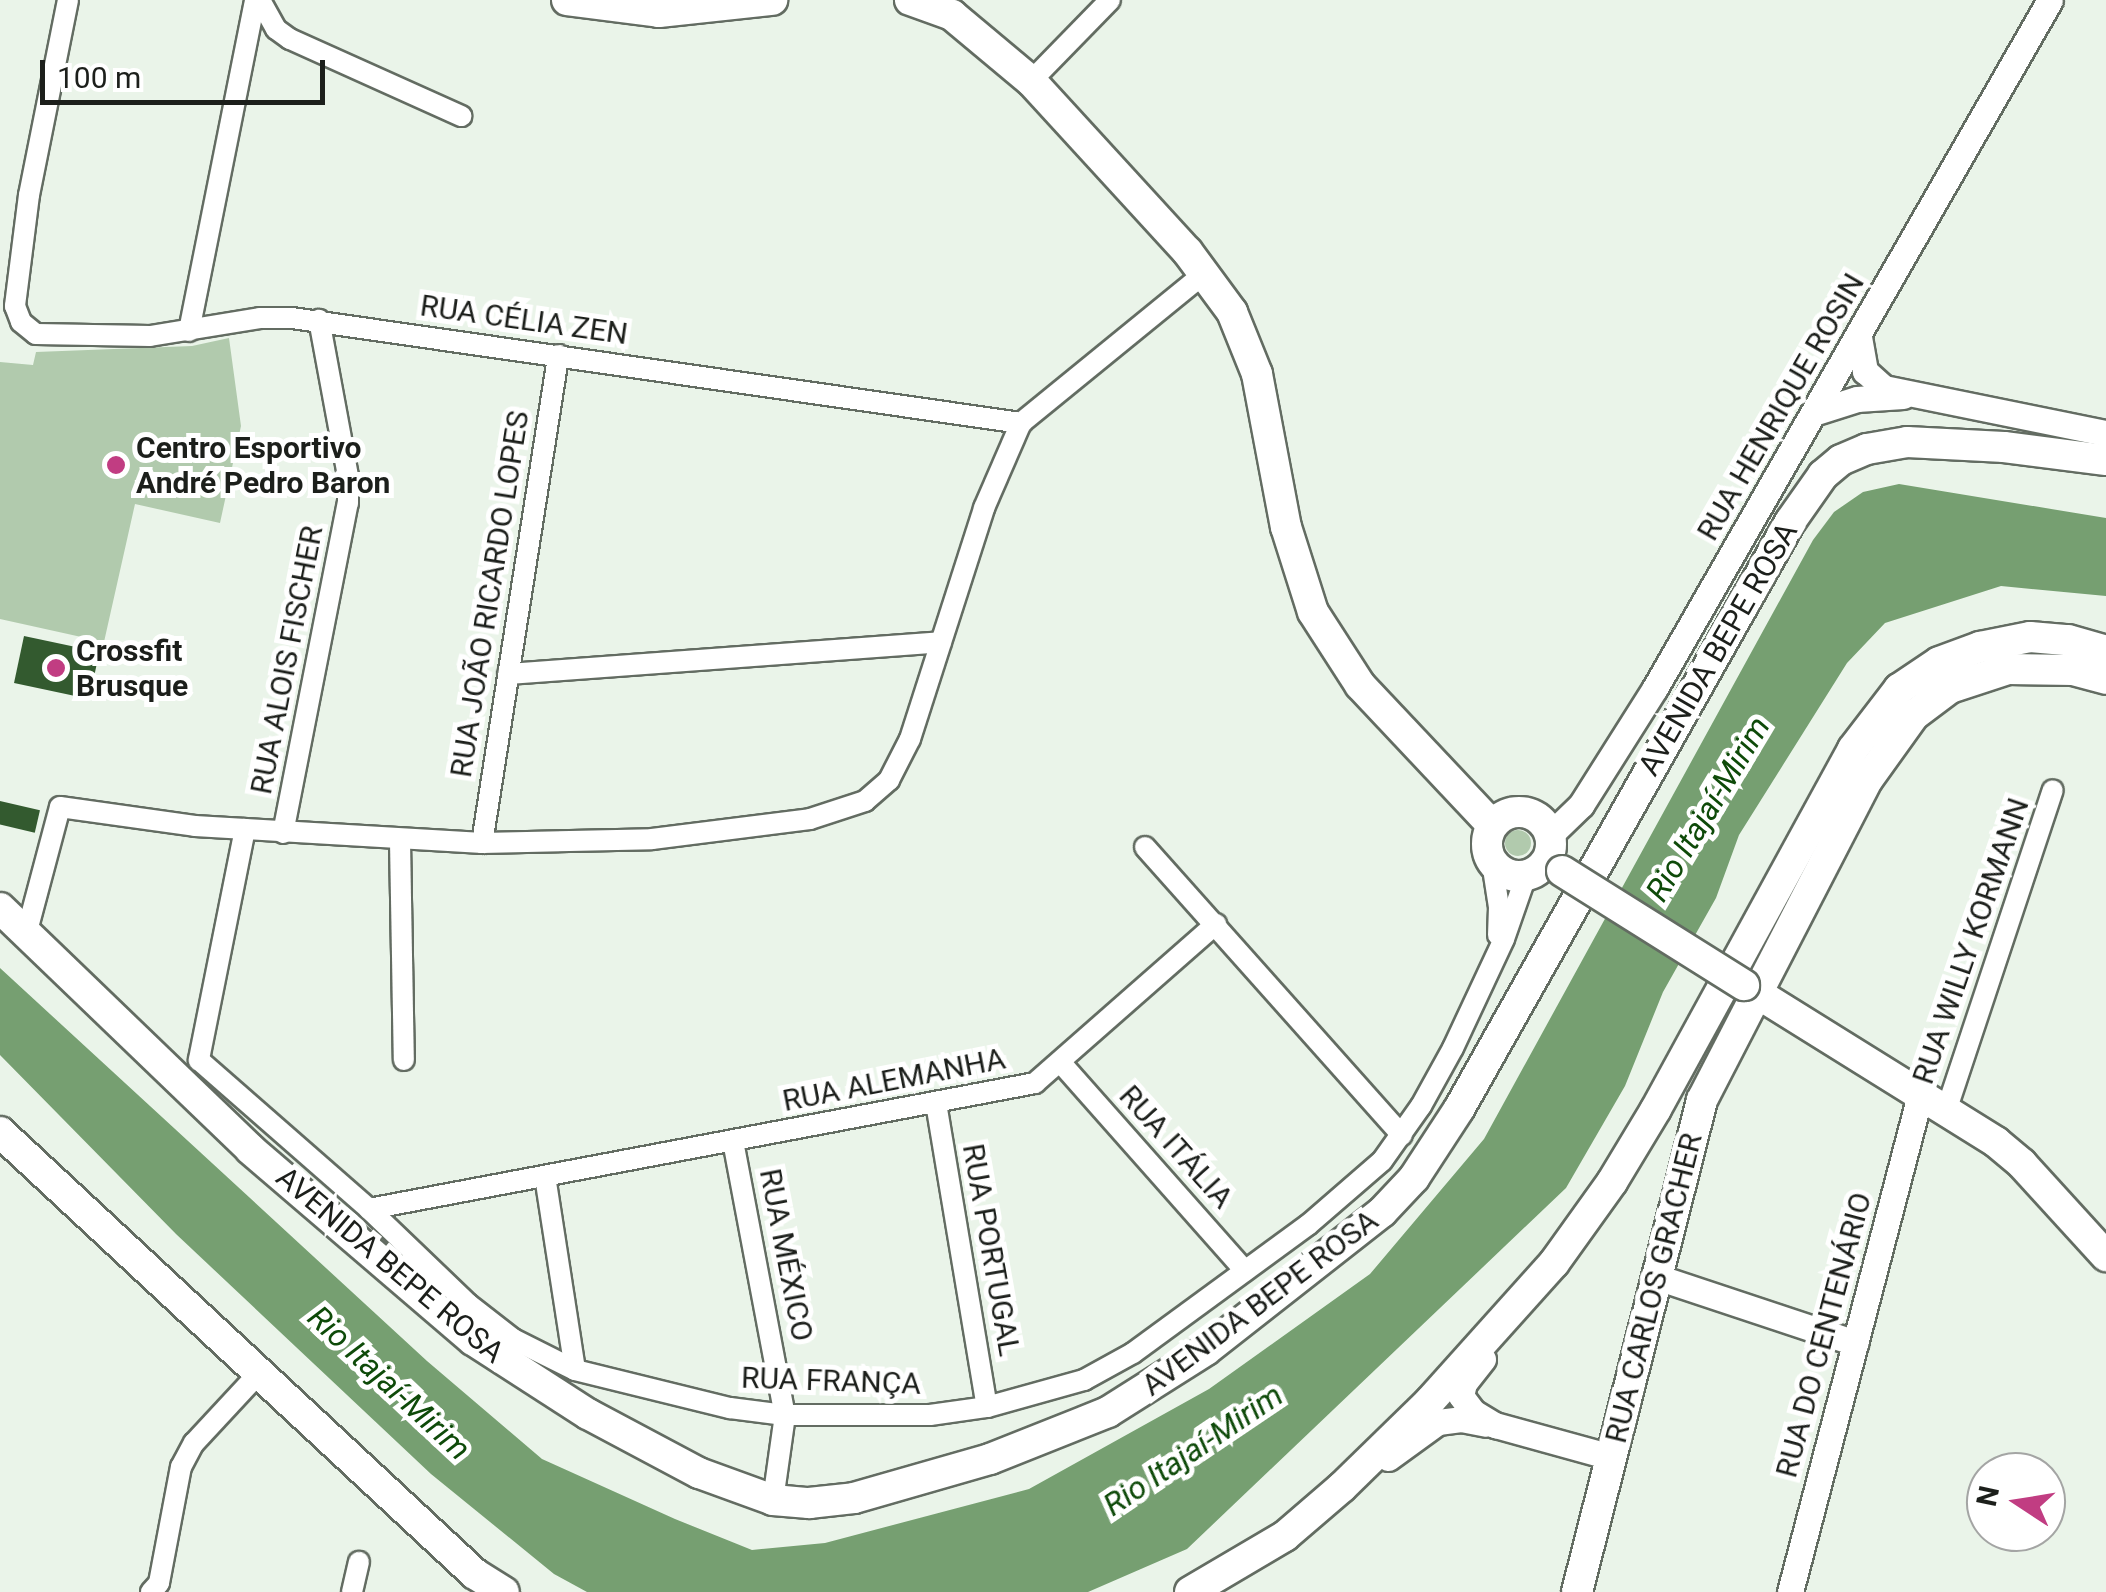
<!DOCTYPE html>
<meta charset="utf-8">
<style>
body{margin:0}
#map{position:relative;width:2106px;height:1592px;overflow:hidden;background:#eaf4e9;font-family:Roboto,sans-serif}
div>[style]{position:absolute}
.green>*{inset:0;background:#b1caad}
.round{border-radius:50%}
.water>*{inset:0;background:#769f71}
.building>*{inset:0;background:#335a2f;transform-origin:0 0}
.roads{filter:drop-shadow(2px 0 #636c62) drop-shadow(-2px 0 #636c62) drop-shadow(0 2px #636c62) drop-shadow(0 -2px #636c62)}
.minor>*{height:20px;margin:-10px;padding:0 10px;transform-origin:10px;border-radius:10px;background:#fff}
.tertiary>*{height:25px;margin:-12.5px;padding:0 12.5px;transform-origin:12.5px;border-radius:12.5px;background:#fff}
.secondary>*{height:30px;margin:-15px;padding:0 15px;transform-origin:15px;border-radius:15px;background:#fff}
.secondary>.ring{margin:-15px;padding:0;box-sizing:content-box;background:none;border:30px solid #fff;border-radius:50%}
.bridges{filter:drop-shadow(2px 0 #636c62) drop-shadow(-2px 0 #636c62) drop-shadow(0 2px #636c62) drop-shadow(0 -2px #636c62)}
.secondary-bridge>*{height:30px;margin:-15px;padding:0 15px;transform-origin:15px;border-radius:15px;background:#fff}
.dots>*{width:28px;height:28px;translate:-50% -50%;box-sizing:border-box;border:5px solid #fff;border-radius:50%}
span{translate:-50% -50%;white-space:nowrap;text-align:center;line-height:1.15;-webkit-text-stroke:10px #fff;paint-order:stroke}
.street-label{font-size:30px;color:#1c1f1b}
.poi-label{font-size:30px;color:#1c1f1b;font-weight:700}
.left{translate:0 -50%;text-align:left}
.water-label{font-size:32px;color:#0e4a09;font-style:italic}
.north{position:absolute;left:1966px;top:1452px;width:100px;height:100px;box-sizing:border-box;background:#fff;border:2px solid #a4a5a4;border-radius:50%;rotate:282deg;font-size:28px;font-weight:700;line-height:40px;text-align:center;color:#1c1f1b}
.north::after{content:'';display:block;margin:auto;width:35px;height:45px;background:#c13d82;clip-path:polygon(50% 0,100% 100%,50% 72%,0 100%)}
.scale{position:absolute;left:40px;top:60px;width:285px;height:45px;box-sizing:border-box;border:5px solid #1c1f1b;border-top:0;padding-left:12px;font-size:30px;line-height:35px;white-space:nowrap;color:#1c1f1b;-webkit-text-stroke:8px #fff;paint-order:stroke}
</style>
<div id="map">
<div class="green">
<i style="clip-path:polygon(229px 338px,241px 426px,220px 523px,135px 504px,104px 642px,0 619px,0 362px,33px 365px,36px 352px,192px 346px)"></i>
<i class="round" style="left:1505px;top:830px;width:26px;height:26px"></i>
</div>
<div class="water">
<i style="clip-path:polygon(1899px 484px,2106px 518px,2106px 596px,2001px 586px,1885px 623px,1847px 663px,1739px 835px,1716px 898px,1663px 992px,1625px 1086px,1566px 1188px,1187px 1549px,1088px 1592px,587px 1592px,554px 1574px,431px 1474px,176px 1234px,0 1055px,0 968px,427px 1361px,542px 1459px,675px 1519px,752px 1550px,825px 1543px,1029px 1489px,1209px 1389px,1370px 1274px,1484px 1139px,1813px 540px,1834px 512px,1863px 492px)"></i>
</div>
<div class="building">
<i style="left:24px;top:636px;width:77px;height:48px;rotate:12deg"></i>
<i style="left:0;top:801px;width:41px;height:23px;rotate:13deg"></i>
</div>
<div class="roads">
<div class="minor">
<i style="left:68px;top:0;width:199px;rotate:101.3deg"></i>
<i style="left:29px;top:195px;width:112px;rotate:97.2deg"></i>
<i style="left:15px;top:306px;width:17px;rotate:69deg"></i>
<i style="left:21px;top:322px;width:19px;rotate:39deg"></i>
<i style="left:36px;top:334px;width:114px;rotate:1deg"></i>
<i style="left:150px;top:336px;width:111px;rotate:-9.3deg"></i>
<i style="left:260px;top:318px;width:32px"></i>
<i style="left:292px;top:318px;width:737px;rotate:8.2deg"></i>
<i style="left:260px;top:0;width:33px;rotate:61deg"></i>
<i style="left:276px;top:29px;width:17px;rotate:36deg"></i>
<i style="left:290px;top:39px;width:188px;rotate:24.2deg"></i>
<i style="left:1031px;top:81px;width:113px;rotate:-45.7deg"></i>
<i style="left:189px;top:331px;width:338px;rotate:-78.7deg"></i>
<i style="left:508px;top:674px;width:434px;rotate:-4.2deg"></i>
<i style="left:245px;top:829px;width:236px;rotate:101.3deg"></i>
<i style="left:199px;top:1060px;width:226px;rotate:41.2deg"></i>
<i style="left:369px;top:1209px;width:137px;rotate:43.8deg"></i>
<i style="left:468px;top:1304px;width:57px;rotate:37.9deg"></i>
<i style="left:513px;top:1339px;width:69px;rotate:26.6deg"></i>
<i style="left:575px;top:1370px;width:160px;rotate:13.8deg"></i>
<i style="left:730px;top:1408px;width:55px;rotate:7.3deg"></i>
<i style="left:785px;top:1415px;width:145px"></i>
<i style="left:930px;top:1415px;width:58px;rotate:-8deg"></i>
<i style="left:987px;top:1407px;width:101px;rotate:-15.6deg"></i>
<i style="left:1084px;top:1380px;width:56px;rotate:-28.9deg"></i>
<i style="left:1133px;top:1353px;width:217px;rotate:-36.2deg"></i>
<i style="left:1308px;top:1225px;width:98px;rotate:-40.9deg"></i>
<i style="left:1382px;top:1161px;width:67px;rotate:-54.7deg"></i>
<i style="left:1421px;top:1106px;width:66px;rotate:-61.1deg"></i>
<i style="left:1453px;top:1048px;width:120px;rotate:-64.9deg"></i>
<i style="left:1504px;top:939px;width:67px;rotate:-70.8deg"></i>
<i style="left:283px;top:833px;width:336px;rotate:-78.9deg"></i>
<i style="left:348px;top:503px;width:27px;rotate:-90deg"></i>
<i style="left:348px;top:476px;width:159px;rotate:-100.5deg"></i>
<i style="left:400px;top:841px;width:219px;rotate:89deg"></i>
<i style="left:482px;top:843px;width:494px;rotate:-81.1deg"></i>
<i style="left:1145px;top:847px;width:386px;rotate:48.3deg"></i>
<i style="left:1492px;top:862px;width:46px;rotate:81.2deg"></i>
<i style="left:1499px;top:907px;width:28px;rotate:92deg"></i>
<i style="left:27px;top:931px;width:128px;rotate:-75.1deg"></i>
<i style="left:60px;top:807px;width:136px;rotate:8deg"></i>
<i style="left:195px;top:826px;width:288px;rotate:3.4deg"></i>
<i style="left:482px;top:843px;width:170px;rotate:-1.3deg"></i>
<i style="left:652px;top:839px;width:159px;rotate:-7.2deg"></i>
<i style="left:810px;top:819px;width:58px;rotate:-18.1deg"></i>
<i style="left:865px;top:801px;width:32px;rotate:-41deg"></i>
<i style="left:889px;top:780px;width:46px;rotate:-62.9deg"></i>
<i style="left:910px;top:739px;width:243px;rotate:-72.2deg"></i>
<i style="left:984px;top:508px;width:93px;rotate:-66.5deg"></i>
<i style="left:1021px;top:423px;width:236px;rotate:-39.2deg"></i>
<i style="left:1062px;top:1064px;width:276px;rotate:48.5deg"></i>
<i style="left:936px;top:1103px;width:308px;rotate:80.5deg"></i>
<i style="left:1946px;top:1111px;width:338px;rotate:-71.6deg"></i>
<i style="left:733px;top:1141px;width:279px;rotate:79.3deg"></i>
<i style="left:785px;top:1415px;width:86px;rotate:98deg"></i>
<i style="left:545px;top:1176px;width:196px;rotate:81.2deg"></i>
<i style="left:369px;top:1209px;width:678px;rotate:-10.71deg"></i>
<i style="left:1035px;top:1083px;width:241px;rotate:-41.3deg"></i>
<i style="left:151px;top:1592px;width:12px;rotate:-48deg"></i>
<i style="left:159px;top:1583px;width:118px;rotate:-79.3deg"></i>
<i style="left:181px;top:1467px;width:27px;rotate:-62deg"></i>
<i style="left:194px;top:1443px;width:98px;rotate:-47.1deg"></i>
<i style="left:352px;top:1592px;width:31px;rotate:-77deg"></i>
</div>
<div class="tertiary">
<i style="left:1859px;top:337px;width:35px;rotate:80deg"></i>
<i style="left:1865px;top:371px;width:25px;rotate:42deg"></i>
<i style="left:1884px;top:388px;width:227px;rotate:11.5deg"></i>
<i style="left:1816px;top:412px;width:43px;rotate:-17.6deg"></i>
<i style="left:1857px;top:399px;width:46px;rotate:-3.7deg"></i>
<i style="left:1551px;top:834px;width:42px;rotate:-44deg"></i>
<i style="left:1581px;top:805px;width:138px;rotate:-57.7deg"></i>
<i style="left:1655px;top:688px;width:793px;rotate:-60.14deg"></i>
<i style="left:1657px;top:1277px;width:209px;rotate:18.4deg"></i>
<i style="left:1483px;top:1359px;width:31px;rotate:128deg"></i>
<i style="left:1464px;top:1383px;width:13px;rotate:103deg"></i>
<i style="left:1461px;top:1396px;width:20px;rotate:53deg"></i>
<i style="left:1473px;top:1412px;width:26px;rotate:31deg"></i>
<i style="left:1495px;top:1425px;width:120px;rotate:15.4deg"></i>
<i style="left:1388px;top:1458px;width:62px;rotate:-35.8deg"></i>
<i style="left:1438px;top:1422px;width:23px;rotate:-7deg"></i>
<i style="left:1461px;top:1419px;width:25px;rotate:11deg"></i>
<i style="left:1790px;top:1592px;width:514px;rotate:-75.34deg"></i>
</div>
<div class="secondary">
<i style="left:567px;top:0;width:93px;rotate:7.4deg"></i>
<i style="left:659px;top:12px;width:114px;rotate:-6.1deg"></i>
<i style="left:910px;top:0;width:45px;rotate:19.7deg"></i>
<i style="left:952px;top:15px;width:103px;rotate:39.9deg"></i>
<i style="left:1031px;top:81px;width:231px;rotate:47.5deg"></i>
<i style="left:1187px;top:251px;width:76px;rotate:53.6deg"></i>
<i style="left:1232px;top:312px;width:67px;rotate:68deg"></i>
<i style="left:1257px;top:374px;width:156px;rotate:79.3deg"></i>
<i style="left:1286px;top:527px;width:89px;rotate:72.4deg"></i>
<i style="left:1313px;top:612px;width:87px;rotate:57.2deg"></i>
<i style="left:1360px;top:685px;width:192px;rotate:46.7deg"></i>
<i class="ring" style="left:1487px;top:812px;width:34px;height:34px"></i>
<i style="left:0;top:908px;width:347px;rotate:43.9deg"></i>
<i style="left:250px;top:1149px;width:294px;rotate:40.6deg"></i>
<i style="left:473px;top:1340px;width:137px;rotate:32.8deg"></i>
<i style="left:588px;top:1414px;width:126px;rotate:28deg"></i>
<i style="left:699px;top:1473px;width:79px;rotate:20deg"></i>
<i style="left:773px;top:1500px;width:36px;rotate:5deg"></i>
<i style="left:809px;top:1503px;width:45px;rotate:-6.3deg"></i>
<i style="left:854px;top:1498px;width:141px;rotate:-16deg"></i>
<i style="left:990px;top:1459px;width:127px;rotate:-21.7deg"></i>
<i style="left:1108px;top:1412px;width:116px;rotate:-32.3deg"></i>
<i style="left:1206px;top:1350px;width:224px;rotate:-38.1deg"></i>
<i style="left:1382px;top:1212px;width:47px;rotate:-46.7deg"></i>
<i style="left:1414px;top:1178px;width:82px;rotate:-56.9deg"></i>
<i style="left:1459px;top:1109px;width:674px;rotate:-60.58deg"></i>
<i style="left:1790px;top:522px;width:57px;rotate:-54.9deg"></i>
<i style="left:1823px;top:475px;width:23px;rotate:-40deg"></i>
<i style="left:1841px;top:460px;width:28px;rotate:-23deg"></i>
<i style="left:1867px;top:449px;width:41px;rotate:-9.9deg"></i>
<i style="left:1907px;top:442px;width:97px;rotate:3deg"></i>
<i style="left:2004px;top:447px;width:103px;rotate:7.3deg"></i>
<i style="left:1744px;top:985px;width:297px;rotate:31.9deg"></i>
<i style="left:1996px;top:1142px;width:34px;rotate:40deg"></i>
<i style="left:2022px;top:1164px;width:125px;rotate:47.6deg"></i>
<i style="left:0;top:1132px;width:649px;rotate:42.94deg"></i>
<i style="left:475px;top:1574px;width:34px;rotate:32deg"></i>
<i style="left:1190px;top:1592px;width:110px;rotate:-30.5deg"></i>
<i style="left:1285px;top:1536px;width:75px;rotate:-40.7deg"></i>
<i style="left:1342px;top:1487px;width:123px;rotate:-44.3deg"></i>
<i style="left:1430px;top:1401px;width:186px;rotate:-48.1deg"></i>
<i style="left:1554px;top:1263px;width:100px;rotate:-54.4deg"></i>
<i style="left:1612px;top:1182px;width:85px;rotate:-58.9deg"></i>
<i style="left:1656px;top:1109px;width:410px;rotate:-61.3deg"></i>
<i style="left:1853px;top:749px;width:76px;rotate:-52.5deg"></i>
<i style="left:1899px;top:689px;width:48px;rotate:-34deg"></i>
<i style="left:1939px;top:662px;width:44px;rotate:-20.1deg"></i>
<i style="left:1980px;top:647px;width:51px;rotate:-11.3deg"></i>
<i style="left:2030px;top:637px;width:38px;rotate:5deg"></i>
<i style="left:2068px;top:640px;width:40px;rotate:16deg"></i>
<i style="left:1577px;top:1592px;width:508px;rotate:-75.74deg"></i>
<i style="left:1702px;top:1100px;width:361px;rotate:-62.7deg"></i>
<i style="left:1868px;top:779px;width:79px;rotate:-54.3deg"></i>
<i style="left:1914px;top:715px;width:45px;rotate:-36.9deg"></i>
<i style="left:1950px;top:688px;width:61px;rotate:-18.1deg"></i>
<i style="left:2008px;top:669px;width:65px;rotate:0.9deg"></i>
<i style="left:2073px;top:670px;width:34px;rotate:15deg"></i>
</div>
</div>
<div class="bridges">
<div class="secondary-bridge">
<i style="left:1562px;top:871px;width:215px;rotate:32.1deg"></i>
</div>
</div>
<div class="dots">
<i style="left:116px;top:465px;background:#c13d82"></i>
<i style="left:56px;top:668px;background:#c13d82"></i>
</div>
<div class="street-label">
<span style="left:524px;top:320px;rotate:8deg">RUA CÉLIA ZEN</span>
<span style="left:1781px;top:407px;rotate:-60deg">RUA HENRIQUE ROSIN</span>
<span style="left:490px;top:594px;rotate:-81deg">RUA JOÃO RICARDO LOPES</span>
<span style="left:1718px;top:649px;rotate:-60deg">AVENIDA BEPE ROSA</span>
<span style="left:287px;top:660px;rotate:-79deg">RUA ALOIS FISCHER</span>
<span style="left:1971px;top:941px;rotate:-71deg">RUA WILLY KORMANN</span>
<span style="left:894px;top:1080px;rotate:-11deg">RUA ALEMANHA</span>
<span style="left:1176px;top:1147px;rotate:48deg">RUA ITÁLIA</span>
<span style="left:991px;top:1250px;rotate:80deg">RUA PORTUGAL</span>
<span style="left:786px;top:1255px;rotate:79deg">RUA MÉXICO</span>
<span style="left:390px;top:1265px;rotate:40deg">AVENIDA BEPE ROSA</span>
<span style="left:1654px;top:1288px;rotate:-76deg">RUA CARLOS GRACHER</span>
<span style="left:1260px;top:1303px;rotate:-37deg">AVENIDA BEPE ROSA</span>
<span style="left:1824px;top:1335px;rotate:-75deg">RUA DO CENTENÁRIO</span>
<span style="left:831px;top:1381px;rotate:2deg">RUA FRANÇA</span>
</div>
<div class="poi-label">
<span class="left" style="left:136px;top:465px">Centro Esportivo<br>André Pedro Baron</span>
<span class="left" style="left:76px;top:668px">Crossfit<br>Brusque</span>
</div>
<div class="water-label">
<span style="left:1708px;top:809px;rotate:-59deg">Rio Itajaí-Mirim</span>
<span style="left:389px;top:1383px;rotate:43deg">Rio Itajaí-Mirim</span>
<span style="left:1193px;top:1450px;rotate:-34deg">Rio Itajaí-Mirim</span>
</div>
<div class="north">N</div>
<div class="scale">100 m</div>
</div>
